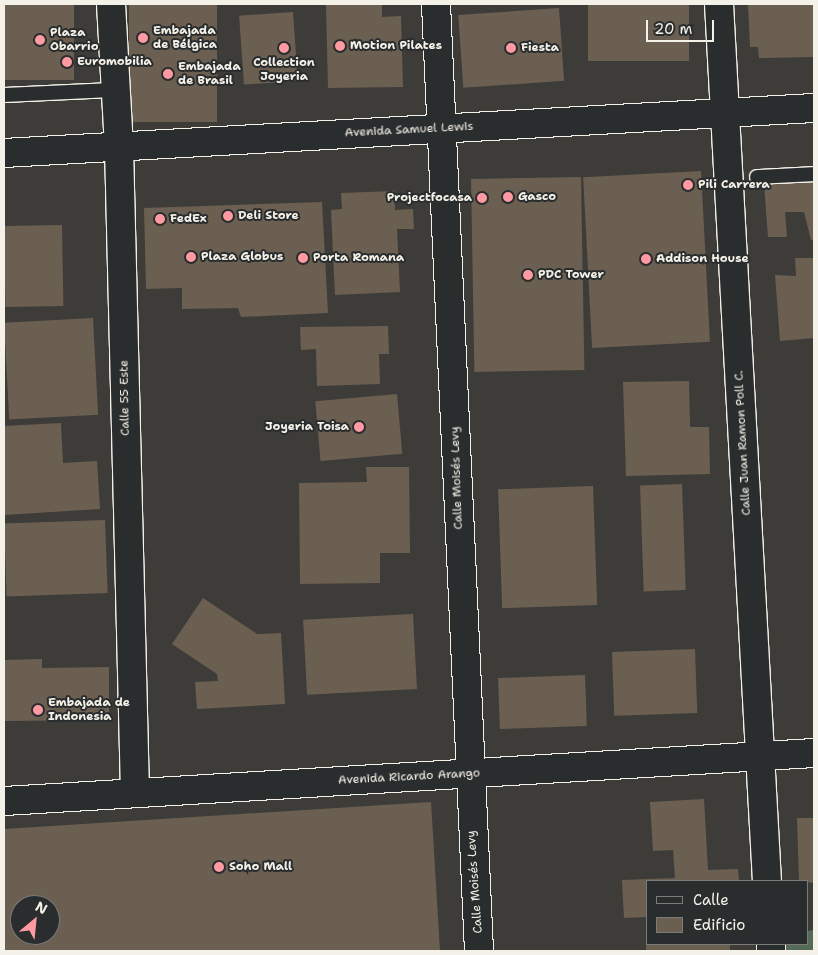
<!DOCTYPE html>
<meta charset="utf-8">
<style>
body{margin:0}
#map{position:relative;width:818px;height:955px;overflow:hidden;background:#3e3c39;font-family:"Shantell Sans",sans-serif}
div>[style]{position:absolute}
.green>*{inset:0;background:#546b57}
.building>*{inset:0;background:#6b5f52;transform-origin:0 0}
.roads{filter:drop-shadow(1px 0 #f4f1e8) drop-shadow(-1px 0 #f4f1e8) drop-shadow(0 1px #f4f1e8) drop-shadow(0 -1px #f4f1e8)}
.lane>*{height:14px;margin:-7px;padding:0 7px;transform-origin:7px;border-radius:7px;background:#2a2d2e}
.street>*{height:28px;margin:-14px;padding:0 14px;transform-origin:14px;border-radius:14px;background:#2a2d2e}
.dots>*{width:14px;height:14px;translate:-50% -50%;box-sizing:border-box;border:2px solid #2a2d2e;border-radius:50%}
span{translate:-50% -50%;white-space:nowrap;text-align:center;line-height:1.15;-webkit-text-stroke:4px #2a2d2e;paint-order:stroke}
.poi-label{font-size:12px;color:#f4f1e8;font-weight:700}
.left{translate:0 -50%;text-align:left}
.right{translate:-100% -50%;text-align:right}
.street-label{font-size:12px;color:#f4f1e8}
.frame{position:absolute;inset:0;border:5px solid #f4f1e8;pointer-events:none}
.legend{position:absolute;left:646px;top:880px;width:162px;height:65px;box-sizing:border-box;background:#2a2d2e;border:1px solid #7b7b78;margin:0;padding:6px 9px;list-style:none;font-size:15px;color:#f4f1e8}
.legend li{display:flex;align-items:center;gap:10px;height:25px}
.legend b{width:25px;border:1px solid #7b7b78}
.north{position:absolute;left:10px;top:895px;width:50px;height:50px;box-sizing:border-box;background:#2a2d2e;border:1px solid #7b7b78;border-radius:50%;rotate:28deg;font-size:14px;font-weight:700;line-height:20px;text-align:center;color:#f4f1e8}
.north::after{content:'';display:block;margin:auto;width:18px;height:22px;background:#ff9aa2;clip-path:polygon(50% 0,100% 100%,50% 72%,0 100%)}
.scale{position:absolute;left:646px;top:20px;width:68px;height:22px;box-sizing:border-box;border:2px solid #f4f1e8;border-top:0;padding-left:6px;font-size:15px;line-height:18px;white-space:nowrap;color:#f4f1e8;-webkit-text-stroke:4px #2a2d2e;paint-order:stroke}
</style>
<div id="map">
<div class="green">
<i style="clip-path:polygon(814px 930px,814px 951px,784px 951px,783px 944px,807px 944px,807px 931px)"></i>
</div>
<div class="building">
<i style="left:4px;top:4px;width:70px;height:76px"></i>
<i style="left:129px;top:4px;width:88px;height:118px"></i>
<i style="clip-path:polygon(382px 4px,382px 17px,401px 16px,403px 87px,328px 88px,326px 5px)"></i>
<i style="left:588px;top:4px;width:101px;height:57px"></i>
<i style="clip-path:polygon(748px 4px,814px 4px,814px 57px,759px 58px,758px 47px,750px 47px)"></i>
<i style="left:559px;top:8px;width:73px;height:101px;rotate:86deg"></i>
<i style="left:293px;top:12px;width:69px;height:54px;rotate:86deg"></i>
<i style="left:701px;top:171px;width:171px;height:118px;rotate:87deg"></i>
<i style="left:581px;top:177px;width:193px;height:110px;rotate:89deg"></i>
<i style="clip-path:polygon(814px 182px,814px 240px,811px 240px,804px 212px,785px 212px,787px 237px,768px 237px,764px 183px)"></i>
<i style="clip-path:polygon(394px 191px,395px 210px,413px 209px,414px 229px,397px 229px,400px 292px,335px 295px,331px 210px,342px 209px,341px 193px)"></i>
<i style="clip-path:polygon(322px 202px,328px 313px,241px 317px,238px 308px,182px 309px,182px 288px,146px 289px,144px 208px)"></i>
<i style="left:62px;top:225px;width:81px;height:58px;rotate:89deg"></i>
<i style="clip-path:polygon(795px 258px,814px 258px,814px 338px,780px 341px,775px 275px,796px 276px)"></i>
<i style="left:93px;top:318px;width:97px;height:89px;rotate:87deg"></i>
<i style="clip-path:polygon(388px 326px,389px 354px,379px 354px,380px 384px,317px 386px,316px 349px,301px 350px,300px 327px)"></i>
<i style="clip-path:polygon(689px 381px,690px 427px,709px 427px,710px 474px,626px 476px,623px 382px)"></i>
<i style="left:397px;top:394px;width:60px;height:82px;rotate:85deg"></i>
<i style="clip-path:polygon(61px 423px,63px 463px,97px 461px,100px 509px,4px 515px,4px 426px)"></i>
<i style="clip-path:polygon(366px 467px,409px 467px,410px 553px,380px 553px,380px 583px,300px 584px,299px 483px,367px 482px)"></i>
<i style="left:682px;top:484px;width:106px;height:42px;rotate:88deg"></i>
<i style="left:593px;top:486px;width:119px;height:95px;rotate:88deg"></i>
<i style="left:105px;top:520px;width:73px;height:101px;rotate:88deg"></i>
<i style="clip-path:polygon(203px 598px,257px 634px,281px 633px,285px 704px,197px 709px,195px 682px,218px 681px,217px 674px,172px 644px)"></i>
<i style="left:413px;top:614px;width:75px;height:110px;rotate:87deg"></i>
<i style="left:695px;top:649px;width:64px;height:83px;rotate:88deg"></i>
<i style="clip-path:polygon(42px 659px,42px 668px,109px 667px,109px 720px,4px 721px,4px 660px)"></i>
<i style="left:585px;top:675px;width:51px;height:87px;rotate:88deg"></i>
<i style="clip-path:polygon(704px 799px,708px 870px,738px 869px,739px 881px,647px 881px,647px 917px,624px 918px,622px 880px,675px 878px,673px 850px,653px 851px,650px 802px)"></i>
<i style="clip-path:polygon(evenodd,431px 802px,440px 951px,4px 951px,4px 829px,431px 802px,20px 905px,50px 905px,50px 935px,20px 935px,20px 905px)"></i>
<i style="clip-path:polygon(797px 818px,814px 818px,814px 883px,799px 881px)"></i>
<i style="left:646px;top:944px;width:84px;height:7px"></i>
</div>
<div class="roads">
<div class="lane">
<i style="left:4px;top:95px;width:112px;rotate:-2.6deg"></i>
<i style="left:757px;top:177px;width:57px;rotate:-3deg"></i>
</div>
<div class="street">
<i style="left:111px;top:4px;width:143px;rotate:86.8deg"></i>
<i style="left:119px;top:147px;width:646px;rotate:88.58deg"></i>
<i style="left:436px;top:4px;width:948px;rotate:87.4deg"></i>
<i style="left:719px;top:4px;width:878px;rotate:86.87deg"></i>
<i style="left:4px;top:153px;width:811px;rotate:-3.18deg"></i>
<i style="left:4px;top:801px;width:811px;rotate:-3.39deg"></i>
<i style="left:771px;top:944px;width:7px;rotate:90deg"></i>
</div>
</div>
<div class="dots">
<i style="left:143px;top:38px;background:#ff9aa2"></i>
<i style="left:40px;top:40px;background:#ff9aa2"></i>
<i style="left:340px;top:46px;background:#ff9aa2"></i>
<i style="left:284px;top:48px;background:#ff9aa2"></i>
<i style="left:511px;top:48px;background:#ff9aa2"></i>
<i style="left:67px;top:62px;background:#ff9aa2"></i>
<i style="left:168px;top:74px;background:#ff9aa2"></i>
<i style="left:688px;top:185px;background:#ff9aa2"></i>
<i style="left:508px;top:197px;background:#ff9aa2"></i>
<i style="left:482px;top:198px;background:#ff9aa2"></i>
<i style="left:228px;top:216px;background:#ff9aa2"></i>
<i style="left:160px;top:219px;background:#ff9aa2"></i>
<i style="left:191px;top:257px;background:#ff9aa2"></i>
<i style="left:303px;top:258px;background:#ff9aa2"></i>
<i style="left:646px;top:259px;background:#ff9aa2"></i>
<i style="left:528px;top:275px;background:#ff9aa2"></i>
<i style="left:359px;top:427px;background:#ff9aa2"></i>
<i style="left:38px;top:710px;background:#ff9aa2"></i>
<i style="left:219px;top:867px;background:#ff9aa2"></i>
</div>
<div class="poi-label">
<span class="left" style="left:153px;top:38px">Embajada<br>de Bélgica</span>
<span class="left" style="left:50px;top:40px">Plaza<br>Obarrio</span>
<span class="left" style="left:350px;top:46px">Motion Pilates</span>
<span class="left" style="left:521px;top:48px">Fiesta</span>
<span class="left" style="left:77px;top:62px">Euromobilia</span>
<span style="left:284px;top:70px">Collection<br>Joyeria</span>
<span class="left" style="left:178px;top:74px">Embajada<br>de Brasil</span>
<span class="left" style="left:698px;top:185px">Pili Carrera</span>
<span class="left" style="left:518px;top:197px">Gasco</span>
<span class="right" style="left:472px;top:198px">Projectfocasa</span>
<span class="left" style="left:238px;top:216px">Deli Store</span>
<span class="left" style="left:170px;top:219px">FedEx</span>
<span class="left" style="left:201px;top:257px">Plaza Globus</span>
<span class="left" style="left:313px;top:258px">Porta Romana</span>
<span class="left" style="left:656px;top:259px">Addison House</span>
<span class="left" style="left:538px;top:275px">PDC Tower</span>
<span class="right" style="left:349px;top:427px">Joyeria Toisa</span>
<span class="left" style="left:48px;top:710px">Embajada de<br>Indonesia</span>
<span class="left" style="left:229px;top:867px">Soho Mall</span>
</div>
<div class="street-label">
<span style="left:409px;top:130px;rotate:-3deg">Avenida Samuel Lewis</span>
<span style="left:125px;top:398px;rotate:-91deg">Calle 55 Este</span>
<span style="left:743px;top:443px;rotate:-93deg">Calle Juan Ramon Poll C.</span>
<span style="left:457px;top:478px;rotate:-92deg">Calle Moisés Levy</span>
<span style="left:409px;top:777px;rotate:-3deg">Avenida Ricardo Arango</span>
<span style="left:475px;top:882px;rotate:-94deg">Calle Moisés Levy</span>
</div>
<div class="frame"></div>
<ul class="legend">
<li><b style="height:6px;background:#2a2d2e"></b>Calle</li>
<li><b style="height:14px;background:#6b5f52"></b>Edificio</li>
</ul>
<div class="north">N</div>
<div class="scale">20 m</div>
</div>
